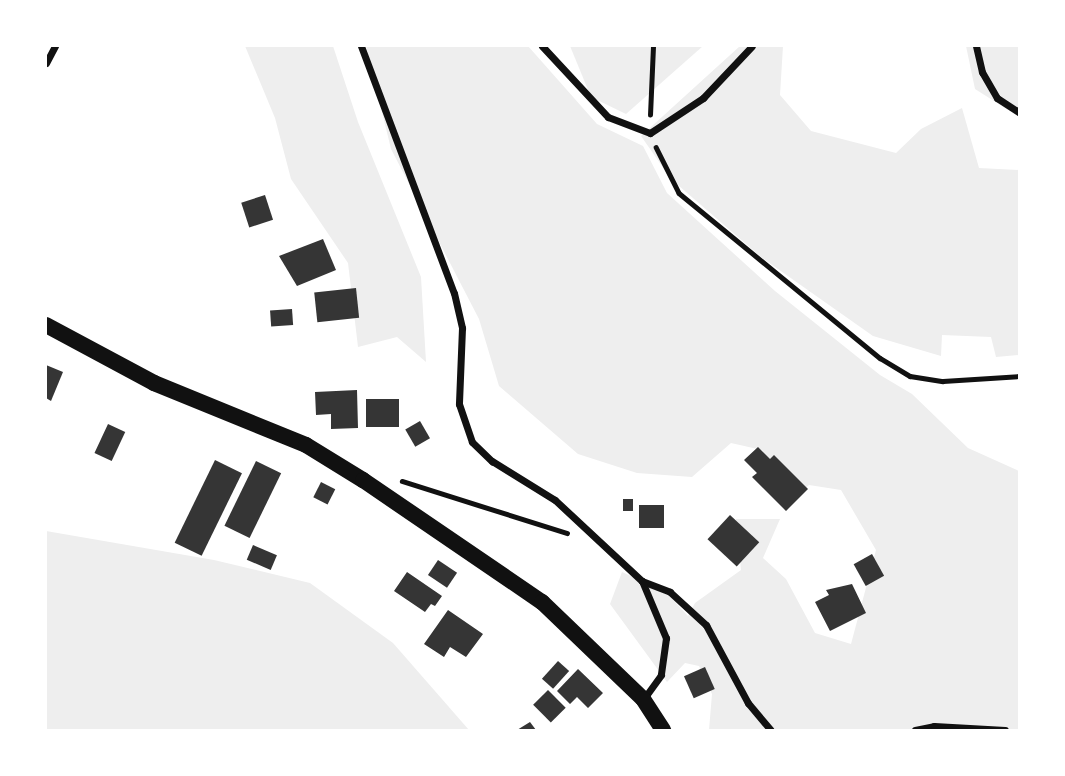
<!DOCTYPE html>
<style>
body{margin:0}
#map{position:relative;width:1065px;height:776px;overflow:hidden;background:#fff;font-family:Mulish,sans-serif}
div>[style]{position:absolute}
.green>*{inset:0;background:#eee}
.building>*{inset:0;background:#353535;transform-origin:0 0}
.path>*{height:4.5px;margin:-2.25px;padding:0 2.25px;transform-origin:2.25px;border-radius:2.25px;background:#111}
.minor>*{height:7px;margin:-3.5px;padding:0 3.5px;transform-origin:3.5px;border-radius:3.5px;background:#111}
.primary>*{height:16px;margin:-8px;padding:0 8px;transform-origin:8px;border-radius:8px;background:#111}
span{translate:-50% -50%;white-space:nowrap;text-align:center;line-height:1.15;-webkit-text-stroke:7px #fff;paint-order:stroke}
.frame{position:absolute;inset:0;border:47px solid #fff;pointer-events:none}
</style>
<div id="map">
<div class="green">
<i style="clip-path:polygon(245px 46px,333px 46px,358px 122px,421px 277px,426px 362px,397px 337px,358px 347px,348px 263px,291px 179px,275px 118px)"></i>
<i style="clip-path:polygon(366px 46px,528px 46px,597px 124px,643px 146px,667px 193px,775px 291px,880px 375px,912px 394px,968px 448px,1019px 471px,1019px 730px,709px 730px,712px 694px,699px 666px,685px 663px,667px 682px,610px 604px,622px 572px,666px 592px,688px 616px,695px 603px,741px 570px,736px 519px,780px 519px,763px 558px,786px 579px,815px 633px,851px 644px,876px 550px,841px 490px,809px 485px,784px 507px,786px 485px,762px 450px,731px 443px,692px 477px,637px 473px,578px 454px,499px 386px,479px 319px,391px 149px)"></i>
<i style="clip-path:polygon(570px 46px,703px 46px,626px 114px,591px 97px)"></i>
<i style="clip-path:polygon(740px 46px,783px 46px,780px 95px,811px 131px,896px 153px,921px 129px,962px 108px,979px 168px,1019px 170px,1019px 355px,996px 357px,991px 337px,942px 335px,941px 356px,873px 336px,761px 257px,671px 179px,641px 136px)"></i>
<i style="clip-path:polygon(966px 46px,1019px 46px,1019px 117px,975px 89px)"></i>
<i style="clip-path:polygon(46px 531px,214px 560px,310px 583px,393px 643px,469px 730px,46px 730px)"></i>
</div>
<div class="building">
<i style="left:265px;top:195px;width:26px;height:25px;rotate:72deg"></i>
<i style="clip-path:polygon(323px 239px,336px 270px,297px 286px,279px 256px)"></i>
<i style="left:356px;top:288px;width:30px;height:42px;rotate:84deg"></i>
<i style="left:292px;top:309px;width:16px;height:22px;rotate:86deg"></i>
<i style="clip-path:polygon(46px 365px,63px 372px,51px 401px,46px 398px)"></i>
<i style="clip-path:polygon(357px 390px,358px 428px,331px 429px,331px 414px,316px 415px,315px 392px)"></i>
<i style="left:366px;top:399px;width:33px;height:28px"></i>
<i style="left:420px;top:421px;width:20px;height:17px;rotate:60deg"></i>
<i style="left:108px;top:424px;width:19px;height:32px;rotate:25deg"></i>
<i style="clip-path:polygon(758px 447px,770px 459px,774px 455px,808px 489px,786px 511px,752px 477px,757px 473px,744px 460px)"></i>
<i style="left:215px;top:460px;width:30px;height:92px;rotate:26deg"></i>
<i style="left:256px;top:461px;width:28px;height:72px;rotate:26deg"></i>
<i style="left:321px;top:482px;width:16px;height:17px;rotate:27deg"></i>
<i style="left:623px;top:499px;width:10px;height:12px"></i>
<i style="left:639px;top:505px;width:25px;height:23px"></i>
<i style="left:730px;top:515px;width:40px;height:33px;rotate:43deg"></i>
<i style="left:253px;top:545px;width:26px;height:16px;rotate:23deg"></i>
<i style="left:872px;top:554px;width:25px;height:21px;rotate:61deg"></i>
<i style="left:438px;top:560px;width:23px;height:18px;rotate:34deg"></i>
<i style="clip-path:polygon(407px 572px,442px 596px,435px 606px,431px 604px,425px 612px,394px 591px)"></i>
<i style="clip-path:polygon(852px 584px,866px 613px,830px 631px,815px 602px,829px 595px,826px 590px)"></i>
<i style="clip-path:polygon(448px 610px,483px 634px,466px 657px,450px 647px,444px 657px,424px 644px)"></i>
<i style="left:558px;top:661px;width:15px;height:24px;rotate:42deg"></i>
<i style="left:705px;top:667px;width:24px;height:23px;rotate:66deg"></i>
<i style="clip-path:polygon(578px 669px,603px 693px,588px 708px,577px 697px,570px 704px,557px 691px)"></i>
<i style="left:548px;top:690px;width:25px;height:21px;rotate:45deg"></i>
<i style="clip-path:polygon(530px 722px,536px 730px,517px 730px)"></i>
</div>
<div class="path">
<i style="left:650px;top:115px;width:69px;rotate:-87.5deg"></i>
<i style="left:656px;top:147px;width:51px;rotate:63.4deg"></i>
<i style="left:679px;top:193px;width:260px;rotate:39.4deg"></i>
<i style="left:880px;top:358px;width:35px;rotate:31deg"></i>
<i style="left:910px;top:376px;width:33px;rotate:9deg"></i>
<i style="left:943px;top:381px;width:77px;rotate:-3.7deg"></i>
<i style="left:402px;top:481px;width:173px;rotate:17.5deg"></i>
</div>
<div class="minor">
<i style="left:361px;top:46px;width:264px;rotate:69.4deg"></i>
<i style="left:454px;top:293px;width:36px;rotate:77deg"></i>
<i style="left:462px;top:328px;width:76px;rotate:92.3deg"></i>
<i style="left:459px;top:404px;width:40px;rotate:71.1deg"></i>
<i style="left:472px;top:442px;width:28px;rotate:44deg"></i>
<i style="left:492px;top:461px;width:74px;rotate:31.8deg"></i>
<i style="left:555px;top:500px;width:119px;rotate:43deg"></i>
<i style="left:642px;top:581px;width:30px;rotate:21deg"></i>
<i style="left:670px;top:592px;width:49px;rotate:42.5deg"></i>
<i style="left:706px;top:625px;width:89px;rotate:61.7deg"></i>
<i style="left:748px;top:703px;width:35px;rotate:50deg"></i>
<i style="left:542px;top:46px;width:97px;rotate:47.1deg"></i>
<i style="left:608px;top:117px;width:45px;rotate:20.9deg"></i>
<i style="left:650px;top:133px;width:64px;rotate:-33.4deg"></i>
<i style="left:703px;top:98px;width:71px;rotate:-46.7deg"></i>
<i style="left:976px;top:46px;width:27px;rotate:77deg"></i>
<i style="left:982px;top:72px;width:30px;rotate:60deg"></i>
<i style="left:997px;top:98px;width:27px;rotate:33deg"></i>
<i style="left:46px;top:63px;width:19px;rotate:-62deg"></i>
<i style="left:642px;top:581px;width:62px;rotate:67.2deg"></i>
<i style="left:666px;top:638px;width:37px;rotate:98deg"></i>
<i style="left:661px;top:675px;width:29px;rotate:126deg"></i>
<i style="left:915px;top:730px;width:19px;rotate:-12deg"></i>
<i style="left:934px;top:726px;width:71px;rotate:3.2deg"></i>
</div>
<div class="primary">
<i style="left:46px;top:325px;width:123px;rotate:28.2deg"></i>
<i style="left:154px;top:383px;width:164px;rotate:22.2deg"></i>
<i style="left:306px;top:445px;width:67px;rotate:31.6deg"></i>
<i style="left:363px;top:480px;width:217px;rotate:34.3deg"></i>
<i style="left:542px;top:602px;width:140px;rotate:43.8deg"></i>
<i style="left:643px;top:699px;width:37px;rotate:57deg"></i>
</div>
<div class="frame"></div>
</div>
